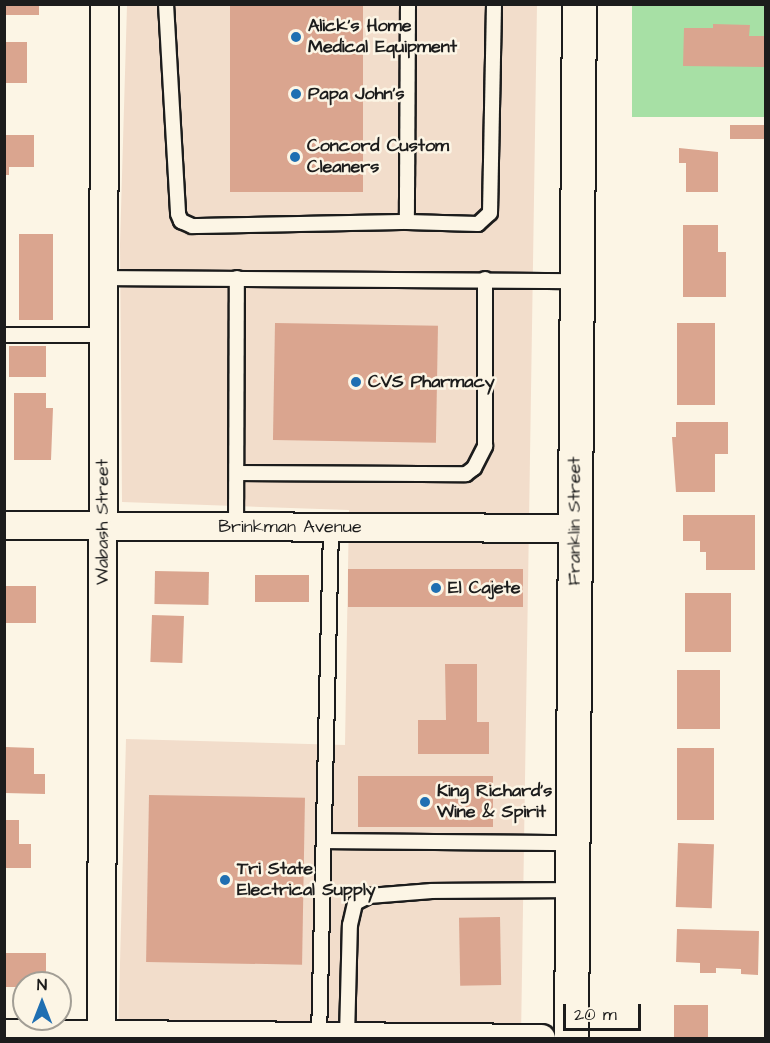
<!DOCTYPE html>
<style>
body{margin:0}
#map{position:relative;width:770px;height:1043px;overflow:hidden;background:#fcf5e5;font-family:"Architects Daughter",sans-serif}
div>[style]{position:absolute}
.built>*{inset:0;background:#f2ddcb}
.green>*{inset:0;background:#a7e0a5;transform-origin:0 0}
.building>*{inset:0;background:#daa58f;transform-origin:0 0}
.roads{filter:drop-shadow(2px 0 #1c1c1c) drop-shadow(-2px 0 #1c1c1c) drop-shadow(0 2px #1c1c1c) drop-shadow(0 -2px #1c1c1c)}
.service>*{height:14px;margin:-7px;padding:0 7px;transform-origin:7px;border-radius:7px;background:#fcf5e5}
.minor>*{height:27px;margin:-13.5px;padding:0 13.5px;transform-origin:13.5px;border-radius:13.5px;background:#fcf5e5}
.primary>*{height:33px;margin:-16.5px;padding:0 16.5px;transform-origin:16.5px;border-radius:16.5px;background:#fcf5e5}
.dots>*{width:16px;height:16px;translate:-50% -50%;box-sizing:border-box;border:3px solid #fcf5e5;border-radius:50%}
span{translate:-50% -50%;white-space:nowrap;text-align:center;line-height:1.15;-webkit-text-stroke:5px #fcf5e5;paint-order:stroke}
.poi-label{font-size:18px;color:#1c1c1c;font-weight:700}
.left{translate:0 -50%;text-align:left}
.street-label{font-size:18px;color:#1c1c1c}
.frame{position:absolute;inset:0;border:6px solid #1c1c1c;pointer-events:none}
.north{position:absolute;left:12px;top:971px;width:60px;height:60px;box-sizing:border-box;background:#fcf5e5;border:2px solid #a29e95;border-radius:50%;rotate:0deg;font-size:16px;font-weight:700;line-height:24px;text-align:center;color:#1c1c1c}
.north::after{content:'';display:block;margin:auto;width:21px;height:27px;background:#1f6fb2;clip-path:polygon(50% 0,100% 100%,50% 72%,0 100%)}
.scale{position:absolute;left:563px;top:1004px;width:78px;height:27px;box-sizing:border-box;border:3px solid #1c1c1c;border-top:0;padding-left:8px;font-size:18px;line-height:21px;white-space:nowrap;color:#1c1c1c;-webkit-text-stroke:4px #fcf5e5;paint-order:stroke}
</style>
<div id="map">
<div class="built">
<i style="clip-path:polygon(127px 5px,537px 5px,521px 1038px,118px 1038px,126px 739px,345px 745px,349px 510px,122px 502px,120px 244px)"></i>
</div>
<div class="green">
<i style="left:632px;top:5px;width:133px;height:112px"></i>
</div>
<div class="building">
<i style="left:4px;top:4px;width:35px;height:11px"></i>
<i style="left:230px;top:4px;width:133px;height:188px"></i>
<i style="clip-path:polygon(713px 24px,750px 25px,749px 36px,766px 36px,766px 67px,683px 66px,684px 28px,713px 28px)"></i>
<i style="left:4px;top:42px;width:23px;height:41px"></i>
<i style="left:730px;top:125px;width:36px;height:14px"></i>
<i style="clip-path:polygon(4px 135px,34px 135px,34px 167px,9px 167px,9px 175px,4px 175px)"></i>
<i style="clip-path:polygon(679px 148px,718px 152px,718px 192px,686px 192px,686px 163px,679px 163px)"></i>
<i style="clip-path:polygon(683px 225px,718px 225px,718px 252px,726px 252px,726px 297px,683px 297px)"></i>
<i style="left:19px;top:234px;width:34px;height:86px"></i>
<i style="left:275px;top:323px;width:163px;height:117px;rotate:1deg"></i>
<i style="left:677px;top:323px;width:38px;height:82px"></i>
<i style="left:9px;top:346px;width:37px;height:31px"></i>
<i style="clip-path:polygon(14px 393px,46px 393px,46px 408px,53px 408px,51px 460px,14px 460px)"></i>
<i style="clip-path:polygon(676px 422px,728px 422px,728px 454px,715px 454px,715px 492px,676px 492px,672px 437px,676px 437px)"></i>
<i style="clip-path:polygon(683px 515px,755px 515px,755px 570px,706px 570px,706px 552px,700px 552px,700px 541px,683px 541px)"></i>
<i style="left:348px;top:569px;width:175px;height:38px"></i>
<i style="left:155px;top:571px;width:54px;height:33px;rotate:1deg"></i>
<i style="left:309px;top:575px;width:27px;height:54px;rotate:90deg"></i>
<i style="left:4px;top:586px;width:32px;height:37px"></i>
<i style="left:685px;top:593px;width:46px;height:59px"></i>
<i style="left:152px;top:615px;width:32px;height:47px;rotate:2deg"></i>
<i style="clip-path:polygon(445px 664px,477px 664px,477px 722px,489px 722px,489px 754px,418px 754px,418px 720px,446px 720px)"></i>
<i style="left:677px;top:670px;width:43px;height:59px"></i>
<i style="clip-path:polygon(5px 747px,34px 748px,34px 774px,45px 774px,45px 794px,5px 793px)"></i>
<i style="left:677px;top:748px;width:37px;height:72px"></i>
<i style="left:358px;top:776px;width:135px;height:51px"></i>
<i style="left:149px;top:795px;width:156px;height:167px;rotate:1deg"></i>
<i style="clip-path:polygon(4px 820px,19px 820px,19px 844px,31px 844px,31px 868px,4px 868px)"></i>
<i style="left:678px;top:843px;width:36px;height:64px;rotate:2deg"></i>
<i style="left:500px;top:917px;width:68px;height:41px;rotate:89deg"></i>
<i style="clip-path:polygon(677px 929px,759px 931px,758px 975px,741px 974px,741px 969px,716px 968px,716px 973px,700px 973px,700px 963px,676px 962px)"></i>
<i style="left:4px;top:953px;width:42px;height:34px"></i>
<i style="left:674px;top:1005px;width:34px;height:33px"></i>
</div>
<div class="roads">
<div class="service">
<i style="left:166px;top:4px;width:210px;rotate:86.7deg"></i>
<i style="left:178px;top:214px;width:8px;rotate:67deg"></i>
<i style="left:181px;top:221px;width:12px;rotate:24deg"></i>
<i style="left:192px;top:226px;width:215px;rotate:-1.1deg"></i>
<i style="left:408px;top:4px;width:218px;rotate:90.3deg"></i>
<i style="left:407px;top:222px;width:71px;rotate:1.6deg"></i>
<i style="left:478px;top:224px;width:16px;rotate:-43deg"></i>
<i style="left:490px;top:213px;width:209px;rotate:-88.9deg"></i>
<i style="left:103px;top:278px;width:473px;rotate:0.4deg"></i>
<i style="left:4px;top:335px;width:99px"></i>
<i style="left:237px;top:473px;width:229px;rotate:0.3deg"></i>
<i style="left:466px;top:474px;width:10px;rotate:-37deg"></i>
<i style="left:474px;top:468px;width:25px;rotate:-63deg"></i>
<i style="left:485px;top:446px;width:167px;rotate:-90deg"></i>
<i style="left:236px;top:527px;width:249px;rotate:-89.8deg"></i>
<i style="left:325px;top:841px;width:248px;rotate:0.5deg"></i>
<i style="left:347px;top:1036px;width:111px;rotate:-88.5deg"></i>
<i style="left:350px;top:925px;width:23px;rotate:-77deg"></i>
<i style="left:355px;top:903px;width:16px;rotate:-27deg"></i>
<i style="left:369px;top:896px;width:63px;rotate:-4.5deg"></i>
<i style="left:432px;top:891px;width:140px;rotate:-0.4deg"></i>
<i style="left:319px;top:1038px;width:511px;rotate:-88.65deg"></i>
</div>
<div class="minor">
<i style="left:4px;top:525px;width:572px;rotate:0.3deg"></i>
<i style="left:4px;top:1033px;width:537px;rotate:0.53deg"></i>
<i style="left:101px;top:1038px;width:1034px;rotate:-89.83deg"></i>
</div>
<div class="primary">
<i style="left:571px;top:1038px;width:1034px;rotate:-89.56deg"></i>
</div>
</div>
<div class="dots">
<i style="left:296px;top:37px;background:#1f6fb2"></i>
<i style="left:296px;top:94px;background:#1f6fb2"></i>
<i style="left:295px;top:157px;background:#1f6fb2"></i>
<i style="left:356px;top:382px;background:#1f6fb2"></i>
<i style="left:436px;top:588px;background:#1f6fb2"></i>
<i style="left:425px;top:802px;background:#1f6fb2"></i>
<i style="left:225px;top:880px;background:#1f6fb2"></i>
</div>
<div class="poi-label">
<span class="left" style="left:308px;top:37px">Alick's Home<br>Medical Equipment</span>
<span class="left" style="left:308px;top:94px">Papa John's</span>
<span class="left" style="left:307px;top:157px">Concord Custom<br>Cleaners</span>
<span class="left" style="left:368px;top:382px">CVS Pharmacy</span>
<span class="left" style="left:448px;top:588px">El Cajete</span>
<span class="left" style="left:437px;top:802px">King Richard's<br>Wine &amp; Spirit</span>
<span class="left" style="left:237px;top:880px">Tri State<br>Electrical Supply</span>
</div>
<div class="street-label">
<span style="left:575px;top:521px;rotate:-90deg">Franklin Street</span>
<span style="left:103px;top:522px;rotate:-90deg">Wabash Street</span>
<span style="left:290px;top:527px">Brinkman Avenue</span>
</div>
<div class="frame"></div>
<div class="north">N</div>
<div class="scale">20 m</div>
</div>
